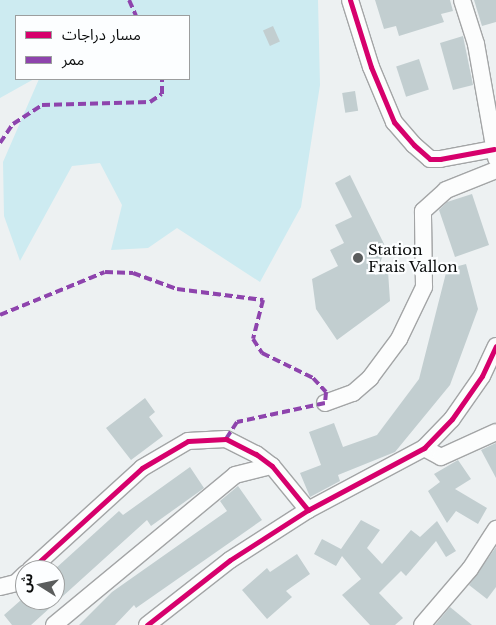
<!DOCTYPE html>
<meta charset="utf-8">
<style>
body{margin:0}
#map{position:relative;width:496px;height:625px;overflow:hidden;background:#edf1f2;font-family:"Libre Baskerville","Noto Sans Arabic",serif}
div>[style]{position:absolute}
.green>*{inset:0;background:#cdebf1}
.building>*{inset:0;background:#c2ced0;transform-origin:0 0}
.roads{filter:drop-shadow(1px 0 #a3a5a6) drop-shadow(-1px 0 #a3a5a6) drop-shadow(0 1px #a3a5a6) drop-shadow(0 -1px #a3a5a6)}
.minor>*{height:16px;margin:-8px;padding:0 8px;transform-origin:8px;border-radius:8px;background:#fcfdfd}
.quiet>*{height:4px;margin-top:-2px;transform-origin:0;background:repeating-linear-gradient(90deg,#8e44ad 0 8px,transparent 0 12px)}
.cycleway>*{height:5px;margin:-2.5px;padding:0 2.5px;transform-origin:2.5px;border-radius:2.5px;background:#d6006c}
.dots>*{width:14px;height:14px;translate:-50% -50%;box-sizing:border-box;border:2px solid #fcfeff;border-radius:50%}
span{translate:-50% -50%;white-space:nowrap;text-align:center;line-height:1.15;-webkit-text-stroke:4.5px #fcfeff;paint-order:stroke}
.poi-label{font-size:15px;color:#0b0d0d}
.left{translate:0 -50%;text-align:left}
.legend{position:absolute;left:15px;top:15px;width:175px;height:65px;box-sizing:border-box;background:#fcfeff;border:1px solid #9c9e9e;margin:0;padding:6px 9px;list-style:none;font-size:15px;color:#0b0d0d}
.legend li{display:flex;align-items:center;gap:10px;height:25px}
.legend b{width:25px;border:1px solid #9c9e9e}
.north{position:absolute;left:15px;top:560px;width:50px;height:50px;box-sizing:border-box;background:#fcfeff;border:1px solid #9c9e9e;border-radius:50%;rotate:280deg;font-size:14px;font-weight:700;line-height:20px;text-align:center;color:#0b0d0d}
.north::after{content:'';display:block;margin:auto;width:18px;height:22px;background:#5a5d5d;clip-path:polygon(50% 0,100% 100%,50% 72%,0 100%)}
</style>
<div id="map">
<div class="green">
<i style="clip-path:polygon(0 0,318px 0,320px 85px,301px 207px,260px 282px,177px 228px,148px 248px,111px 250px,122px 205px,100px 163px,72px 166px,20px 261px,4px 216px,3px 162px,39px 79px,189px 79px,189px 16px,16px 16px,16px 79px,34px 79px,0 98px)"></i>
</div>
<div class="building">
<i style="clip-path:polygon(375px 0,450px 0,453px 11px,441px 14px,444px 22px,399px 36px,396px 26px,384px 29px)"></i>
<i style="clip-path:polygon(474px 0,496px 0,496px 22px,482px 26px)"></i>
<i style="left:273px;top:26px;width:17px;height:11px;rotate:66deg"></i>
<i style="clip-path:polygon(463px 36px,473px 85px,453px 90px,440px 43px)"></i>
<i style="left:419px;top:59px;width:32px;height:24px;rotate:72deg"></i>
<i style="left:355px;top:91px;width:20px;height:13px;rotate:81deg"></i>
<i style="clip-path:polygon(350px 175px,386px 248px,375px 275px,388px 271px,390px 301px,337px 340px,316px 309px,312px 279px,338px 266px,330px 250px,344px 243px,335px 225px,352px 217px,335px 183px)"></i>
<i style="clip-path:polygon(472px 194px,489px 245px,455px 257px,439px 210px,447px 202px)"></i>
<i style="clip-path:polygon(466px 264px,478px 309px,450px 385px,395px 452px,338px 475px,340px 481px,310px 497px,300px 473px,321px 465px,309px 432px,334px 423px,343px 447px,377px 435px,419px 379px,447px 269px)"></i>
<i style="clip-path:polygon(145px 398px,155px 412px,149px 417px,163px 436px,131px 460px,106px 428px)"></i>
<i style="clip-path:polygon(496px 443px,496px 478px,481px 450px)"></i>
<i style="clip-path:polygon(458px 460px,471px 479px,455px 489px,487px 508px,478px 524px,456px 511px,447px 523px,428px 491px,440px 482px,434px 474px)"></i>
<i style="clip-path:polygon(190px 467px,204px 488px,200px 491px,151px 526px,147px 520px,31px 625px,12px 625px,4px 615px,21px 600px,55px 600px,55px 569px,119px 511px,123px 515px)"></i>
<i style="clip-path:polygon(238px 486px,262px 520px,136px 608px,134px 605px,115px 625px,79px 625px,112px 592px,227px 511px,220px 501px)"></i>
<i style="clip-path:polygon(361px 520px,380px 530px,367px 548px,382px 564px,411px 530px,420px 537px,437px 521px,456px 551px,446px 557px,436px 541px,406px 576px,401px 571px,379px 593px,403px 618px,395px 625px,370px 625px,342px 595px,361px 579px,342px 556px,336px 566px,314px 554px,322px 539px,341px 549px)"></i>
<i style="clip-path:polygon(496px 547px,496px 587px,487px 599px,469px 585px)"></i>
<i style="clip-path:polygon(297px 554px,310px 574px,286px 591px,292px 597px,267px 619px,242px 590px,267px 568px,270px 572px)"></i>
<i style="clip-path:polygon(450px 607px,472px 625px,435px 625px)"></i>
</div>
<div class="roads">
<div class="minor">
<i style="left:350px;top:0;width:70px;rotate:72.6deg"></i>
<i style="left:371px;top:67px;width:60px;rotate:67.3deg"></i>
<i style="left:394px;top:122px;width:30px;rotate:49deg"></i>
<i style="left:414px;top:145px;width:21px;rotate:41deg"></i>
<i style="left:430px;top:159px;width:10px"></i>
<i style="left:440px;top:159px;width:55px;rotate:-10.5deg"></i>
<i style="left:462px;top:0;width:46px;rotate:72.3deg"></i>
<i style="left:476px;top:44px;width:116px;rotate:80deg"></i>
<i style="left:325px;top:403px;width:30px;rotate:-20deg"></i>
<i style="left:353px;top:393px;width:23px;rotate:-41deg"></i>
<i style="left:370px;top:378px;width:49px;rotate:-53.4deg"></i>
<i style="left:399px;top:339px;width:58px;rotate:-64.3deg"></i>
<i style="left:424px;top:287px;width:76px;rotate:-90.8deg"></i>
<i style="left:423px;top:211px;width:31px;rotate:-42deg"></i>
<i style="left:446px;top:190px;width:54px;rotate:-21.8deg"></i>
<i style="left:424px;top:448px;width:19px;rotate:28deg"></i>
<i style="left:441px;top:457px;width:60px;rotate:-24.4deg"></i>
<i style="left:30px;top:570px;width:151px;rotate:-42.3deg"></i>
<i style="left:142px;top:468px;width:53px;rotate:-30.4deg"></i>
<i style="left:188px;top:441px;width:38px;rotate:-3deg"></i>
<i style="left:226px;top:439px;width:34px;rotate:27deg"></i>
<i style="left:256px;top:454px;width:20px;rotate:37deg"></i>
<i style="left:272px;top:466px;width:57px;rotate:50.7deg"></i>
<i style="left:0;top:587px;width:16px;rotate:-14deg"></i>
<i style="left:16px;top:583px;width:13px;rotate:-45deg"></i>
<i style="left:54px;top:625px;width:235px;rotate:-39.6deg"></i>
<i style="left:235px;top:475px;width:38px;rotate:-14deg"></i>
<i style="left:147px;top:625px;width:105px;rotate:-38.1deg"></i>
<i style="left:230px;top:560px;width:93px;rotate:-32.7deg"></i>
<i style="left:308px;top:510px;width:132px;rotate:-28.1deg"></i>
<i style="left:424px;top:448px;width:40px;rotate:-46deg"></i>
<i style="left:452px;top:419px;width:52px;rotate:-55.1deg"></i>
<i style="left:482px;top:376px;width:33px;rotate:-65deg"></i>
<i style="left:422px;top:625px;width:74px;rotate:-49.4deg"></i>
<i style="left:470px;top:569px;width:48px;rotate:-57deg"></i>
</div>
</div>
<div class="quiet">
<i style="left:129px;top:0;width:17px;rotate:66deg"></i>
<i style="left:0;top:143px;width:23px;rotate:-56deg"></i>
<i style="left:13px;top:124px;width:35px;rotate:-33deg"></i>
<i style="left:42px;top:105px;width:108px;rotate:-1.6deg"></i>
<i style="left:150px;top:102px;width:14px;rotate:-34deg"></i>
<i style="left:162px;top:94px;width:15px;rotate:-90deg"></i>
<i style="left:0;top:315px;width:113px;rotate:-22.3deg"></i>
<i style="left:105px;top:272px;width:28px;rotate:2deg"></i>
<i style="left:133px;top:273px;width:47px;rotate:20deg"></i>
<i style="left:177px;top:289px;width:87px;rotate:7.3deg"></i>
<i style="left:263px;top:300px;width:40px;rotate:104.4deg"></i>
<i style="left:253px;top:339px;width:17px;rotate:57deg"></i>
<i style="left:262px;top:353px;width:57px;rotate:26.1deg"></i>
<i style="left:313px;top:378px;width:19px;rotate:47deg"></i>
<i style="left:326px;top:392px;width:11px;rotate:95deg"></i>
<i style="left:325px;top:403px;width:90px;rotate:167.8deg"></i>
<i style="left:237px;top:422px;width:20px;rotate:123deg"></i>
</div>
<div class="cycleway">
<i style="left:350px;top:0;width:70px;rotate:72.6deg"></i>
<i style="left:371px;top:67px;width:60px;rotate:67.3deg"></i>
<i style="left:394px;top:122px;width:30px;rotate:49deg"></i>
<i style="left:414px;top:145px;width:21px;rotate:41deg"></i>
<i style="left:430px;top:159px;width:10px"></i>
<i style="left:440px;top:159px;width:55px;rotate:-10.5deg"></i>
<i style="left:30px;top:570px;width:151px;rotate:-42.3deg"></i>
<i style="left:142px;top:468px;width:53px;rotate:-30.4deg"></i>
<i style="left:188px;top:441px;width:38px;rotate:-3deg"></i>
<i style="left:226px;top:439px;width:34px;rotate:27deg"></i>
<i style="left:256px;top:454px;width:20px;rotate:37deg"></i>
<i style="left:272px;top:466px;width:57px;rotate:50.7deg"></i>
<i style="left:147px;top:625px;width:105px;rotate:-38.1deg"></i>
<i style="left:230px;top:560px;width:93px;rotate:-32.7deg"></i>
<i style="left:308px;top:510px;width:132px;rotate:-28.1deg"></i>
<i style="left:424px;top:448px;width:40px;rotate:-46deg"></i>
<i style="left:452px;top:419px;width:52px;rotate:-55.1deg"></i>
<i style="left:482px;top:376px;width:33px;rotate:-65deg"></i>
</div>
<div class="dots">
<i style="left:358px;top:258px;background:#5a5d5d"></i>
</div>
<div class="poi-label">
<span class="left" style="left:368px;top:258px">Station<br>Frais Vallon</span>
</div>
<ul class="legend">
<li><b style="height:6px;background:#d6006c"></b>مسار دراجات</li>
<li><b style="height:6px;background:#8e44ad"></b>ممر</li>
</ul>
<div class="north">ش</div>
</div>
